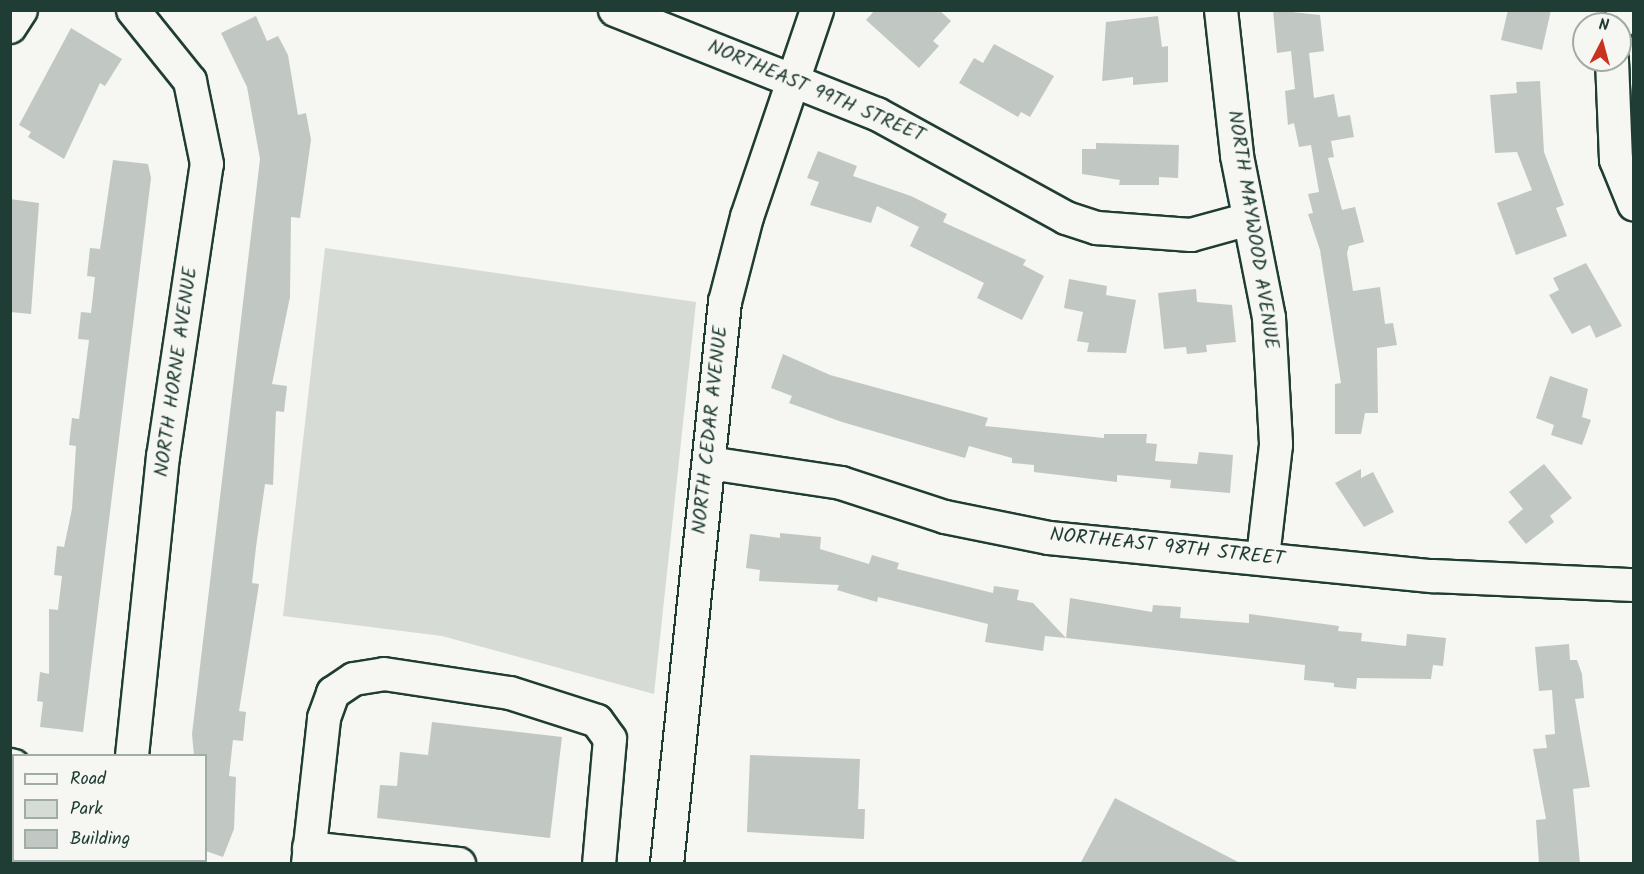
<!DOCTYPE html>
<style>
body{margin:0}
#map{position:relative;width:1644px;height:874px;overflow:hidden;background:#f6f6f2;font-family:Kalam,sans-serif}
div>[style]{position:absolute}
.green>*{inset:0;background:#d6dbd6}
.building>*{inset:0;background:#c1c8c3}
.roads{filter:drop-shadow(2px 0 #1f3d34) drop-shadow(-2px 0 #1f3d34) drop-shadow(0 2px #1f3d34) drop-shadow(0 -2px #1f3d34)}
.minor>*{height:32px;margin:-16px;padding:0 16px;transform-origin:16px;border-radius:16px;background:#f6f6f2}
span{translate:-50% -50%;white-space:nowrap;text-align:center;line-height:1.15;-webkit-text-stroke:4.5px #f6f6f2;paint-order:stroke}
.street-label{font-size:20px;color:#1f3d34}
.frame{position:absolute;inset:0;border:12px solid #1f3d34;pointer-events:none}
.legend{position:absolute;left:12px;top:754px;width:195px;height:108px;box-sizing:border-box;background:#f6f6f2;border:2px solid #a0aca6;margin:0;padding:8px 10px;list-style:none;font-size:18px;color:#1f3d34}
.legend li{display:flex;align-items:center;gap:12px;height:30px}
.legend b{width:30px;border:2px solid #a0aca6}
.north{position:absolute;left:1572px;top:12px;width:60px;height:60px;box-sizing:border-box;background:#f6f6f2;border:2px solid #a0aca6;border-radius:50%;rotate:6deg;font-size:16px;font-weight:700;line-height:24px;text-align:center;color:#1f3d34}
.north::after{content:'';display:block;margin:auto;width:21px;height:27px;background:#c8321e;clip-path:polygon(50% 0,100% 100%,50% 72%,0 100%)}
</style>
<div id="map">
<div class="green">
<i style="clip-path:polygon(325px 248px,696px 302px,654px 694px,442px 636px,283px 616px)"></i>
</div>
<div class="building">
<i style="clip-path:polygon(875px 10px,939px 10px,951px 21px,933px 41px,939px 46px,919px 68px,866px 20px)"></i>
<i style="clip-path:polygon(1273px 10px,1320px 15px,1324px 51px,1309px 53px,1314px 98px,1334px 94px,1338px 117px,1350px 115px,1354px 137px,1331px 141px,1334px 157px,1328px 158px,1342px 210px,1355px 207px,1364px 242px,1349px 246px,1347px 253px,1353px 291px,1380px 287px,1385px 324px,1393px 323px,1397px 345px,1377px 348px,1378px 413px,1365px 413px,1361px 434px,1335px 434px,1335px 384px,1341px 383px,1320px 250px,1308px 214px,1313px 213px,1308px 194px,1319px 192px,1311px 145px,1299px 147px,1294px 123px,1288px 125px,1285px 91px,1295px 89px,1291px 51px,1277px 53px)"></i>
<i style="clip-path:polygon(1508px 10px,1551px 10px,1542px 50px,1501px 40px)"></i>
<i style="clip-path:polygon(256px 16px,267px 41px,278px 36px,288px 55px,298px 115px,306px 113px,311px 140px,300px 218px,291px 217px,290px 297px,272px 384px,287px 386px,284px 412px,276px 411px,273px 485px,265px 484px,256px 547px,252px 583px,259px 584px,239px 711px,246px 712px,243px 741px,233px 740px,229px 776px,236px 777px,234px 829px,223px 857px,206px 851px,206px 756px,194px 756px,192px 734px,260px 159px,247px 87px,221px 33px)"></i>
<i style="clip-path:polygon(1158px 16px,1162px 47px,1168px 46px,1168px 82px,1133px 85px,1133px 77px,1102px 81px,1106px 22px)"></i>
<i style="clip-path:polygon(71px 28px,122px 59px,105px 86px,100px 83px,64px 159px,28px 137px,31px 132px,19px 125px)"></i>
<i style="clip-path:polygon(994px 44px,1054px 76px,1030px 117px,1021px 112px,1018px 117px,959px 83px,974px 58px,983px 63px)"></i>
<i style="clip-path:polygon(1540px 81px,1544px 152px,1564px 205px,1556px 208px,1567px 236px,1516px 255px,1497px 203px,1532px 190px,1517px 152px,1495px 153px,1490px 95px,1517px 93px,1516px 82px)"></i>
<i style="clip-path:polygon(1096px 143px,1179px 145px,1178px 178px,1159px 177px,1159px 185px,1119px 185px,1120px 180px,1082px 174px,1082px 149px,1096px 149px)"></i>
<i style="clip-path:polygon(818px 151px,857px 166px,853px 176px,911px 196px,947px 214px,943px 222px,1026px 260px,1023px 265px,1044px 276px,1022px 320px,977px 298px,984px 283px,910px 246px,919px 227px,877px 206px,871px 223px,810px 205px,819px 182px,807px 178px)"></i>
<i style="clip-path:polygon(113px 160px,148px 164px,151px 178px,83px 732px,40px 727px,43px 702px,37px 701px,40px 672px,49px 674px,49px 609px,58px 610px,62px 576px,54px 575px,57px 546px,64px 547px,72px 509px,76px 446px,69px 445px,72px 418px,79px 419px,89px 340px,78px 339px,81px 312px,91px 313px,95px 277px,87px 276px,90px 248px,100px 249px)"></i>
<i style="clip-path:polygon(10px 199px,39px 203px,31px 314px,10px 312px)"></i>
<i style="clip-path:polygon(1586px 263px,1622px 326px,1596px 338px,1590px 325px,1572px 334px,1549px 295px,1559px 290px,1553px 278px)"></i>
<i style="clip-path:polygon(1069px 279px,1107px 286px,1106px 295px,1136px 300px,1126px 353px,1087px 352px,1089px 343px,1077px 341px,1083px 312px,1064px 308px)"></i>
<i style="clip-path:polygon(1196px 289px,1197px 302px,1232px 305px,1236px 342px,1206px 345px,1207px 352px,1187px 354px,1186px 347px,1164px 349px,1158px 293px)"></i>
<i style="clip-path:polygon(783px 354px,830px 375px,988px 418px,985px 426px,1104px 438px,1104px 434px,1147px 434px,1146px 443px,1157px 444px,1155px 461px,1197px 464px,1199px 452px,1233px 455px,1230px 493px,1170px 488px,1171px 480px,1117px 475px,1117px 482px,1034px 472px,1034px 465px,1012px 463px,1012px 458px,969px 446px,965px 458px,842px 422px,789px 403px,792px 396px,771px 388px)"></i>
<i style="clip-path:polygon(1550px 376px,1588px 389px,1582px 417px,1591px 420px,1582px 445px,1551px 435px,1554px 425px,1536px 418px)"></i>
<i style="clip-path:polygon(1544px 464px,1572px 498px,1550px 516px,1554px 522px,1526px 544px,1508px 522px,1523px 509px,1509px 492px)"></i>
<i style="clip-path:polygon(1361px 469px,1361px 478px,1373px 472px,1394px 512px,1364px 527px,1335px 483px)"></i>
<i style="clip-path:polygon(780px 533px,821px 537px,820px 549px,869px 564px,872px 555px,899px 563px,897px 569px,993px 593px,994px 586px,1019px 590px,1017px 600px,1033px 603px,1066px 638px,1045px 636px,1043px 651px,985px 642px,988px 624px,878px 597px,877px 602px,837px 590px,839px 585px,759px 581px,760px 570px,746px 568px,750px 534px,780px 538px)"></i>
<i style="clip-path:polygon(1070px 598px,1152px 612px,1153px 605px,1181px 607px,1180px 618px,1249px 623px,1249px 614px,1339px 626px,1338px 631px,1362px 633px,1361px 641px,1406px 646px,1407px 634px,1446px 638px,1443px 666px,1433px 665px,1431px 679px,1357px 678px,1356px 689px,1334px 687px,1334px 683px,1304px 680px,1305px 665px,1066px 638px)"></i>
<i style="clip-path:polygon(1569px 644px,1570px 660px,1577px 660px,1582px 674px,1584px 698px,1575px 699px,1590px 787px,1573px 789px,1580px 864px,1539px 864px,1536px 820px,1546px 819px,1533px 749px,1547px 748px,1545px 735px,1555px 734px,1552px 690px,1539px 691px,1535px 647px)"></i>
<i style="clip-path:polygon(432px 722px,562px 737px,550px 838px,377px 818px,380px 785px,397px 786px,400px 752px,428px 755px)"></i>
<i style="clip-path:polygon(750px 755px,860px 759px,858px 809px,865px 809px,864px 839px,747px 832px)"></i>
<i style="clip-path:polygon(1115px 798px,1242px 864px,1080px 864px)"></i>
</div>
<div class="roads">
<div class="minor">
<i style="left:615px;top:10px;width:282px;rotate:21.7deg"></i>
<i style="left:877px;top:114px;width:216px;rotate:28.8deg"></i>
<i style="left:1066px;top:218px;width:33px;rotate:18deg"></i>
<i style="left:1097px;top:228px;width:94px;rotate:4.3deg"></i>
<i style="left:1191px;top:235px;width:60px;rotate:-15.4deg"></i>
<i style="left:1221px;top:10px;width:147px;rotate:83.7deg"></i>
<i style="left:1237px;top:156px;width:165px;rotate:78.8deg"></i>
<i style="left:1269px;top:318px;width:127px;rotate:86.8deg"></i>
<i style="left:1276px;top:445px;width:113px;rotate:96.6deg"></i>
<i style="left:1619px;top:24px;width:15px;rotate:-67deg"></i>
<i style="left:10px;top:27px;width:20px;rotate:-57deg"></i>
<i style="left:1612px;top:60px;width:100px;rotate:87.7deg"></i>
<i style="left:1616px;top:160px;width:48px;rotate:67.8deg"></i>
<i style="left:709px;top:463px;width:134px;rotate:8.6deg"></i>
<i style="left:841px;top:483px;width:109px;rotate:18.1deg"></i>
<i style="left:945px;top:517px;width:106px;rotate:11.4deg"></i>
<i style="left:1049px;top:538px;width:386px;rotate:5.7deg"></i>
<i style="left:1433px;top:576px;width:201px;rotate:2.6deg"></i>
<i style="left:132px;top:756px;width:301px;rotate:-84.1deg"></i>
<i style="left:163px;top:457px;width:296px;rotate:-81.5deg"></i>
<i style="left:207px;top:164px;width:85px;rotate:-101.6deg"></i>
<i style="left:190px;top:81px;width:91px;rotate:-128.8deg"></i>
<i style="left:10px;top:765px;width:4px;rotate:14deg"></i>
<i style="left:309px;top:848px;width:151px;rotate:6.1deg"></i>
<i style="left:308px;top:864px;width:147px;rotate:-83.7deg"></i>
<i style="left:324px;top:718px;width:27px;rotate:-70deg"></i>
<i style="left:333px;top:693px;width:25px;rotate:-34deg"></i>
<i style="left:354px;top:679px;width:30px;rotate:-9deg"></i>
<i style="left:384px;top:674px;width:127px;rotate:8.6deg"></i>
<i style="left:510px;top:693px;width:91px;rotate:17.8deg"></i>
<i style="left:597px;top:721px;width:22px;rotate:54deg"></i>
<i style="left:610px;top:739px;width:125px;rotate:95deg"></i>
<i style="left:667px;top:864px;width:565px;rotate:-84.11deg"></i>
<i style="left:725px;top:302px;width:88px;rotate:-75.5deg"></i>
<i style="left:747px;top:217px;width:219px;rotate:-71.3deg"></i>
</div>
</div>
<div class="street-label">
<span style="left:816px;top:92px;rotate:23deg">NORTHEAST 99TH STREET</span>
<span style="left:1252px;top:230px;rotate:81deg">NORTH MAYWOOD AVENUE</span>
<span style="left:177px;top:372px;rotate:-82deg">NORTH HORNE AVENUE</span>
<span style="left:711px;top:430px;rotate:-84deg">NORTH CEDAR AVENUE</span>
<span style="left:1167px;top:548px;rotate:6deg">NORTHEAST 98TH STREET</span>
</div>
<div class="frame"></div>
<ul class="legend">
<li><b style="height:8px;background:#f6f6f2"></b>Road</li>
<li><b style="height:16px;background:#d6dbd6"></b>Park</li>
<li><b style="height:16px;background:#c1c8c3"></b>Building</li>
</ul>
<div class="north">N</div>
</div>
